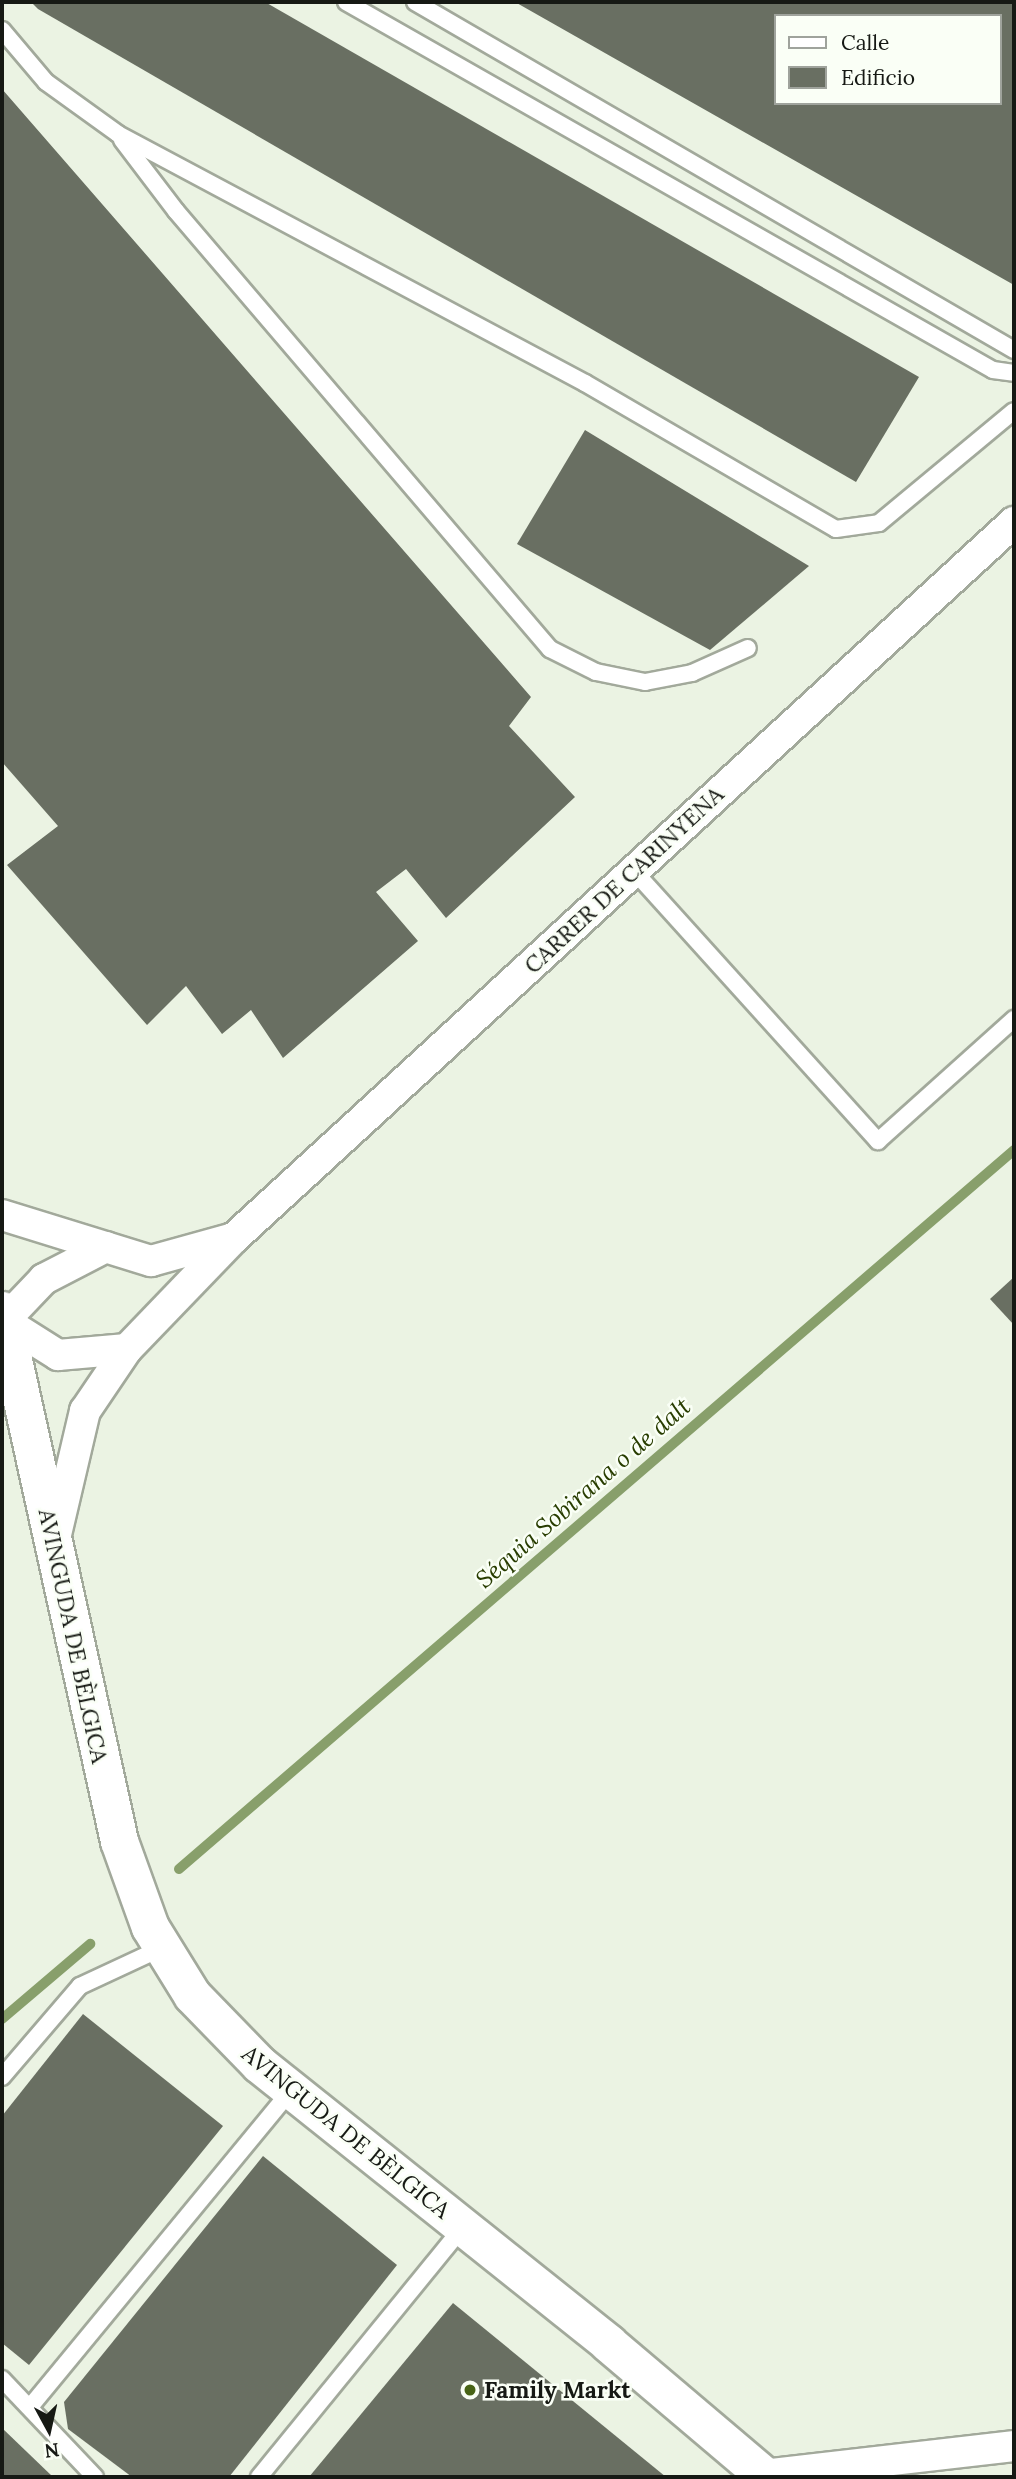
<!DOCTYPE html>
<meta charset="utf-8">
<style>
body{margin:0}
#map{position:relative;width:1016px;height:2479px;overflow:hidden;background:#ebf3e3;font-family:Lora,serif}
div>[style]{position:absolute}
.stream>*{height:10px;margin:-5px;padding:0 5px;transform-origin:5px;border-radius:5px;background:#889f6b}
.building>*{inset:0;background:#696f62}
.roads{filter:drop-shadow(2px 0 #a2a99b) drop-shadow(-2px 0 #a2a99b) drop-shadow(0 2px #a2a99b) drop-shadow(0 -2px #a2a99b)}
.service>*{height:16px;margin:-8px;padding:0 8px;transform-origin:8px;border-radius:8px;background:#fff}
.minor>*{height:30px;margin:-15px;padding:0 15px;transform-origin:15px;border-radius:15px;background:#fff}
.tertiary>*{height:37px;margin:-18.5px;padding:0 18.5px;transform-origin:18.5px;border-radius:18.5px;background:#fff}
.dots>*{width:19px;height:19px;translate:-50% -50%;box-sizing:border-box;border:4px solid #fafff6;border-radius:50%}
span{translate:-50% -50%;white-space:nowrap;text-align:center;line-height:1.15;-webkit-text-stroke:5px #fafff6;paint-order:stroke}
.street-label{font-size:23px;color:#161914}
.poi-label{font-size:23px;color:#161914;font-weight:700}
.left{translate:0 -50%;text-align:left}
.water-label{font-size:24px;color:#283d00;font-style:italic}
.frame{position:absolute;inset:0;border:4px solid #161914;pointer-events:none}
.legend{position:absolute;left:774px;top:14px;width:228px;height:91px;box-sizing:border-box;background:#fafff6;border:2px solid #9fa39c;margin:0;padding:9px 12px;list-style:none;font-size:21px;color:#161914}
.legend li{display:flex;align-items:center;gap:14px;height:35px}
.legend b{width:35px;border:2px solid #9fa39c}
.north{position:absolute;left:14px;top:2395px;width:70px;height:70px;-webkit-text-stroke:5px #fafff6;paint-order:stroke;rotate:172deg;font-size:19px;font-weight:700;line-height:28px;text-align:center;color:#161914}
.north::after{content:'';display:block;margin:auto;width:24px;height:32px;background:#161914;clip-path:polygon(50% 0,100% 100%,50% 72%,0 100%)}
</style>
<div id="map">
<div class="stream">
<i style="left:179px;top:1869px;width:1102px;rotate:-40.73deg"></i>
<i style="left:2px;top:2019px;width:116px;rotate:-40.4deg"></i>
</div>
<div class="building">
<i style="clip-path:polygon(31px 2px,265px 2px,919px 377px,856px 482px,38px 9px)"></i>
<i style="clip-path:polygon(evenodd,515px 2px,1014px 2px,1014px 285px,515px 2px,776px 16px,1000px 16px,1000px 103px,776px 103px,776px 16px)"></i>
<i style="clip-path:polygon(2px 89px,531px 697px,509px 726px,575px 797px,446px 918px,406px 869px,376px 892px,418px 941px,283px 1058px,251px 1010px,222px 1034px,186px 986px,147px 1025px,7px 865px,58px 826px,2px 762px)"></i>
<i style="clip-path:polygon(585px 430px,809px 566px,710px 650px,517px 544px)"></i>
<i style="clip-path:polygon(1014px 1277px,1014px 1325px,990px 1299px)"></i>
<i style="clip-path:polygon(83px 2014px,223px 2126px,29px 2365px,2px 2343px,2px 2116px)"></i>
<i style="clip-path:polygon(263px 2156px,397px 2265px,229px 2477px,132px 2477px,68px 2429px,64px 2402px)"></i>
<i style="clip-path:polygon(453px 2303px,666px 2477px,309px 2477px)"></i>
<i style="clip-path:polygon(2px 2428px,53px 2477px,2px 2477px)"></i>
</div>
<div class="roads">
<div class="service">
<i style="left:346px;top:2px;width:744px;rotate:29.63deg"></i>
<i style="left:993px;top:370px;width:21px;rotate:8deg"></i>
<i style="left:415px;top:2px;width:693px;rotate:30.16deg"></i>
<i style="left:2px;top:30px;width:68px;rotate:49.8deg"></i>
<i style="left:46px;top:82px;width:89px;rotate:35.8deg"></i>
<i style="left:118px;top:134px;width:529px;rotate:28.07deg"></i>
<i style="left:585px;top:383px;width:290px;rotate:30.2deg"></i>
<i style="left:836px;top:529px;width:43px;rotate:-7.9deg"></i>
<i style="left:879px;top:523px;width:175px;rotate:-39.7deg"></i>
<i style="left:122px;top:140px;width:89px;rotate:52.7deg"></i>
<i style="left:176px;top:211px;width:576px;rotate:49.51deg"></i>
<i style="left:550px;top:649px;width:51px;rotate:26.6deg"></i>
<i style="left:596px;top:672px;width:50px;rotate:11.5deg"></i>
<i style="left:645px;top:682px;width:48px;rotate:-10.8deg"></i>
<i style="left:692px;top:673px;width:61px;rotate:-24.1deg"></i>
<i style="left:634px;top:871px;width:364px;rotate:47.9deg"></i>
<i style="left:878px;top:1141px;width:183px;rotate:-41.9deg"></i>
<i style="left:2px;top:2077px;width:120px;rotate:-49.4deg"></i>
<i style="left:80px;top:1986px;width:90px;rotate:-24.9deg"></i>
<i style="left:2px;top:2379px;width:135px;rotate:46.5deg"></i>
<i style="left:30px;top:2407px;width:411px;rotate:-50.5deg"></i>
<i style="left:259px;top:2477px;width:323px;rotate:-50.8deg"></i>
</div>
<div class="minor">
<i style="left:2px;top:1215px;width:156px;rotate:17.2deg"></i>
<i style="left:151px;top:1261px;width:86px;rotate:-15.5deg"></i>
<i style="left:106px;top:1247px;width:70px;rotate:152.7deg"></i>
<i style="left:44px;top:1279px;width:58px;rotate:133.6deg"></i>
<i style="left:4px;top:1321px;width:64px;rotate:32.2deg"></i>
<i style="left:58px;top:1355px;width:69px;rotate:-5deg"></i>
<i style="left:54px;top:1543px;width:136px;rotate:-76.8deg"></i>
<i style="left:85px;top:1411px;width:75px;rotate:-55.9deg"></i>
<i style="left:127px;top:1349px;width:154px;rotate:-46.1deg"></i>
<i style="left:234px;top:1238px;width:1059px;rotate:-42.55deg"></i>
<i style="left:763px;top:2475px;width:253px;rotate:-6.6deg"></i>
</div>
<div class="tertiary">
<i style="left:2px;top:1310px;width:544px;rotate:77.57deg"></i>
<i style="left:119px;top:1841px;width:91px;rotate:70.2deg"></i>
<i style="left:150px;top:1927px;width:80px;rotate:58.3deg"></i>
<i style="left:192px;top:1995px;width:96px;rotate:45.8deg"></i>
<i style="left:259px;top:2064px;width:447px;rotate:38.6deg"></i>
<i style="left:608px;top:2343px;width:207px;rotate:40.3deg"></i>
</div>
</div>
<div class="dots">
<i style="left:470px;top:2390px;background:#486416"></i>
</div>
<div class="street-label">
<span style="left:624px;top:880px;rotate:-43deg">CARRER DE CARINYENA</span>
<span style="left:73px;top:1636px;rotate:78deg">AVINGUDA DE BÈLGICA</span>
<span style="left:346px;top:2132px;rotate:39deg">AVINGUDA DE BÈLGICA</span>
</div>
<div class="poi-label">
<span class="left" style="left:484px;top:2390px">Family Markt</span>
</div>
<div class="water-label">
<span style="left:583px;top:1493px;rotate:-41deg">Séquia Sobirana o de dalt</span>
</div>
<div class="frame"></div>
<ul class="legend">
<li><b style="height:9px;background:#fff"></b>Calle</li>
<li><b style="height:19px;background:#696f62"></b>Edificio</li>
</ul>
<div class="north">N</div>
</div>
